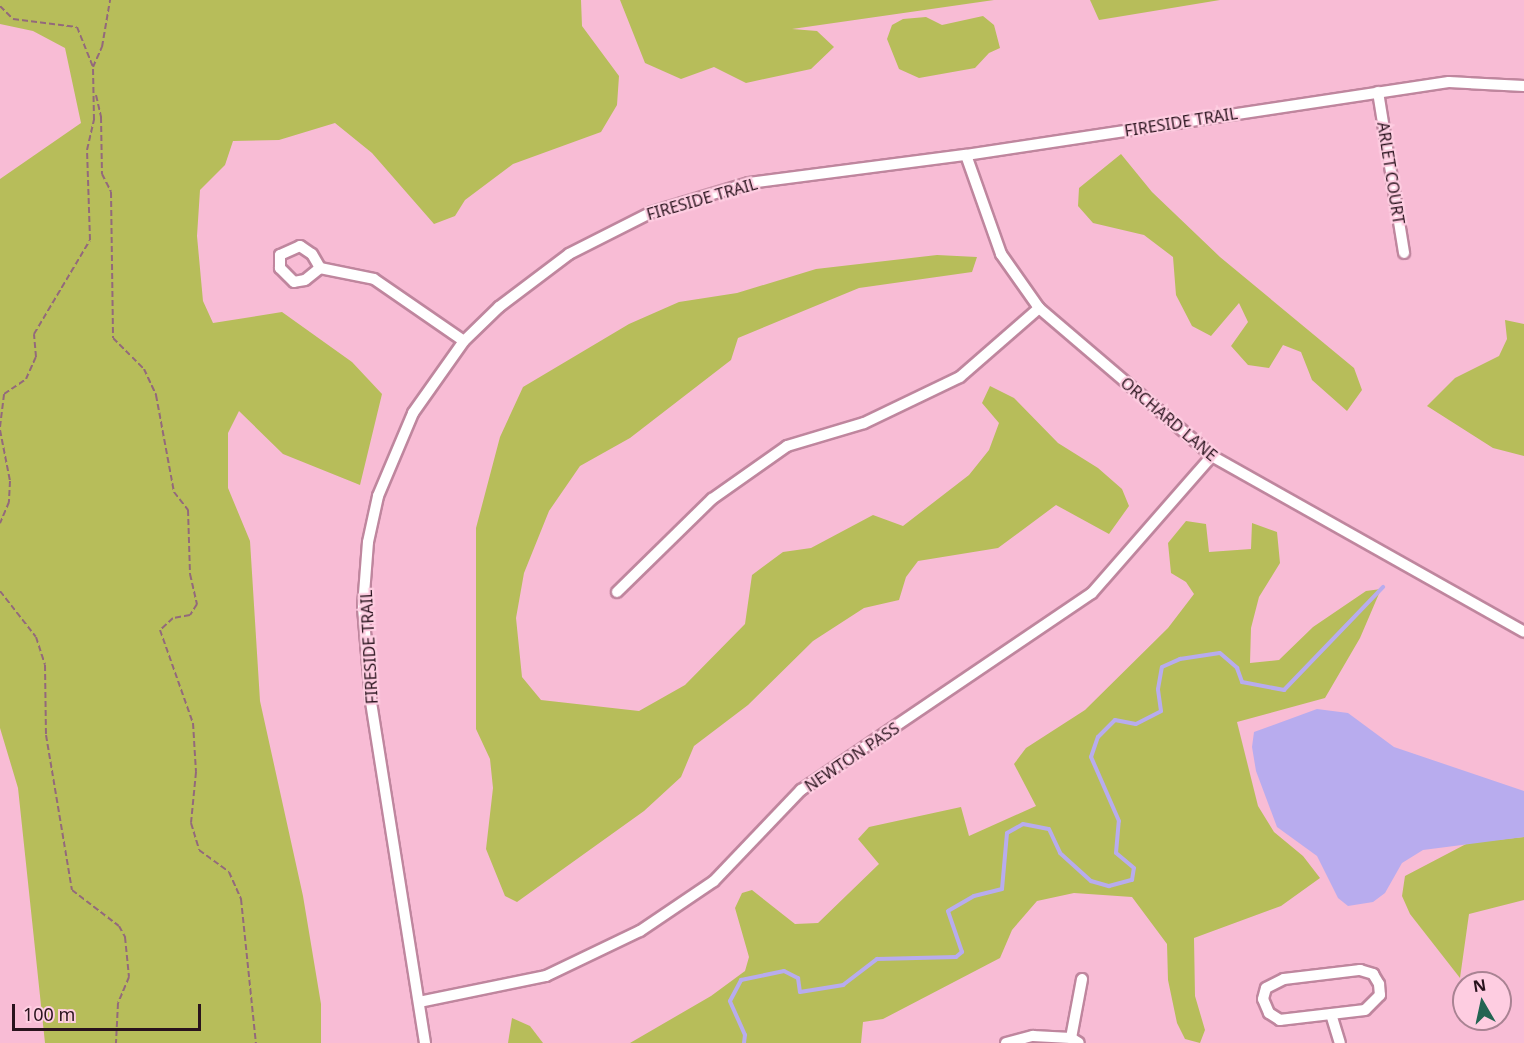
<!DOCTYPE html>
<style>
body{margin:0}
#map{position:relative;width:1524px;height:1043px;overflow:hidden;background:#f8bcd5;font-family:"Noto Sans",sans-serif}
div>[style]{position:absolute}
.green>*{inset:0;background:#b7bd5a}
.water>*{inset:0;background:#b8acee}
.stream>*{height:4px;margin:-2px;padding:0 2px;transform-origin:2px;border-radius:2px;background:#b8acee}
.path>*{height:2px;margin-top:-1px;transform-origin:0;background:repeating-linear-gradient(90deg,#93697b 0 6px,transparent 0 9px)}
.roads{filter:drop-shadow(2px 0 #bf869e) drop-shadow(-2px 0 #bf869e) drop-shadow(0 2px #bf869e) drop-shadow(0 -2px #bf869e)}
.minor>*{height:10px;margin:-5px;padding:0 5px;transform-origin:5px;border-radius:5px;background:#fff}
span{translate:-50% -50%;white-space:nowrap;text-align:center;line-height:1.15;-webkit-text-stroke:4.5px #fecde1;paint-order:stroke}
.street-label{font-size:16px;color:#29131d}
.north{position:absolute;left:1452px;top:971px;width:60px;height:60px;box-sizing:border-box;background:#fecde1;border:2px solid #a98393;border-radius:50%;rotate:351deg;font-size:16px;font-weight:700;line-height:24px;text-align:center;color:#29131d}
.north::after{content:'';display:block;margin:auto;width:21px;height:27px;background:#236452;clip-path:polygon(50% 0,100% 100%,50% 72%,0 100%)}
.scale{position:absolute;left:12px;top:1004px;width:189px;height:27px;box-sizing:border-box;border:3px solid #29131d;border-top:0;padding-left:8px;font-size:18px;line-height:21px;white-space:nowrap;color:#29131d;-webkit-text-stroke:4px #fecde1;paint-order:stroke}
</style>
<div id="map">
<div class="green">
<i style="clip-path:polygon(0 0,581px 0,582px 26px,619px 76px,617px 105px,601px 132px,513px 164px,465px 200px,455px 216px,434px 224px,372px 153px,335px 123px,279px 140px,233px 141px,225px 165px,200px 190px,197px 236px,203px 301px,213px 323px,282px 312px,352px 362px,382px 394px,360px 485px,283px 454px,239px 411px,228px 433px,228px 488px,250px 541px,260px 701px,303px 896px,321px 1004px,321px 1043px,45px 1043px,18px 788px,0 728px,0 179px,81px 123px,65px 48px,33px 31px,0 24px)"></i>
<i style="clip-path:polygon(620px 0,994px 0,792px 29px,817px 31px,834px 47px,811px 69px,746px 83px,714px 67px,681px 79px,645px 63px)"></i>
<i style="clip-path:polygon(1090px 0,1220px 0,1099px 20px)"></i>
<i style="clip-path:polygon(983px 16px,994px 25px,1000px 48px,989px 53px,975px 68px,919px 78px,899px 69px,887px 39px,892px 25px,903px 19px,926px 17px,942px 25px)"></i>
<i style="clip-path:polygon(1121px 154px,1152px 192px,1220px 257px,1354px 368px,1362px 390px,1347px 411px,1312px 380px,1301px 352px,1283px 345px,1269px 368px,1248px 365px,1231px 346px,1248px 322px,1239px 303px,1211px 336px,1192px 326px,1176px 295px,1173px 257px,1144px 235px,1093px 223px,1078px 206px,1079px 188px)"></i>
<i style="clip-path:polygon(937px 255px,977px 257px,972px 272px,859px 288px,738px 338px,731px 360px,630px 438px,580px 466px,549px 511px,524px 573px,516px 618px,522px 677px,541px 700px,639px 711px,685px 685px,745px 624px,752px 575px,783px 552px,811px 548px,873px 515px,903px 526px,969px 475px,989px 450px,999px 423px,982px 403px,990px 386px,1014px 398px,1058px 443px,1098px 468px,1122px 489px,1129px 506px,1109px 534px,1056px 505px,998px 548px,918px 561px,906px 577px,899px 600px,864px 608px,813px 641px,748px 705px,694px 746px,681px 777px,644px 811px,517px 902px,505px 896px,486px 849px,493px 788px,490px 759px,476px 729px,476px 528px,500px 437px,523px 387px,629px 324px,679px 302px,737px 293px,816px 269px)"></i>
<i style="clip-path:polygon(1505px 320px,1524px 324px,1524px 456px,1493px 448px,1427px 406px,1455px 378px,1499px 356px,1507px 339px)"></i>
<i style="clip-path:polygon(1186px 521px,1206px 524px,1209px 552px,1251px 549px,1252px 523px,1277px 532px,1280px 563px,1259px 597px,1251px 628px,1250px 663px,1279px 660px,1313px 627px,1366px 591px,1381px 589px,1360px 638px,1325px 698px,1237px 722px,1258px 806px,1274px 832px,1303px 856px,1320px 878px,1281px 906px,1194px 938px,1195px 996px,1205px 1030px,1200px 1043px,1185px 1039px,1177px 1023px,1168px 980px,1167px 944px,1132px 897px,1074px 893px,1037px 901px,1012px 930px,1000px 958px,883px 1019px,863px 1022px,861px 1043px,630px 1043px,711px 996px,745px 971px,749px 957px,735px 908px,742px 893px,752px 890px,795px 924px,818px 923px,879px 864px,858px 839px,869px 827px,961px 807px,969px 836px,1036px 806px,1014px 764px,1026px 748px,1085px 710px,1168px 628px,1194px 594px,1186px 582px,1171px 573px,1168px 543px)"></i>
<i style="clip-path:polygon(1524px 837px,1524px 900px,1469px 914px,1460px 978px,1410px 914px,1402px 896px,1405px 876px,1468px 843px)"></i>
<i style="clip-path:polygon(512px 1018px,530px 1026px,543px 1043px,508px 1043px)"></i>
</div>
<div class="water">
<i style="clip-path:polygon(1317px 709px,1348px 713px,1394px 747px,1524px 791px,1524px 837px,1423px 850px,1402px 863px,1385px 893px,1373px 902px,1348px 906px,1338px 898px,1317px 856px,1277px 827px,1256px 771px,1252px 747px,1254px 732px)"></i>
</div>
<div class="stream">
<i style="left:744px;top:1043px;width:8px;rotate:-83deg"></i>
<i style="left:745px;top:1035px;width:37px;rotate:-114deg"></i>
<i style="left:730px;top:1001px;width:24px;rotate:-62deg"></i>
<i style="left:741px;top:980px;width:44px;rotate:-11.8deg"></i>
<i style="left:784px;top:971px;width:16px;rotate:27deg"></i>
<i style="left:798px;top:978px;width:14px;rotate:82deg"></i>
<i style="left:800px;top:992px;width:44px;rotate:-9.2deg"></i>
<i style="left:843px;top:985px;width:43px;rotate:-37.4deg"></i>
<i style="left:877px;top:959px;width:79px;rotate:-1.5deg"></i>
<i style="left:956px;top:957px;width:8px;rotate:-40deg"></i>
<i style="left:962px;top:952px;width:43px;rotate:-108.9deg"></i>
<i style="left:948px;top:911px;width:30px;rotate:-30deg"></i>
<i style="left:974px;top:896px;width:29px;rotate:-14deg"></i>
<i style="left:1002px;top:889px;width:56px;rotate:-84.9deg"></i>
<i style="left:1007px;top:833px;width:18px;rotate:-29deg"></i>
<i style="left:1023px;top:824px;width:26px;rotate:11deg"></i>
<i style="left:1049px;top:829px;width:26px;rotate:65deg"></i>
<i style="left:1060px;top:853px;width:42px;rotate:42.1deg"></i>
<i style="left:1091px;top:881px;width:19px;rotate:16deg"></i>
<i style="left:1109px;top:886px;width:24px;rotate:-15deg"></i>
<i style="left:1132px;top:880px;width:12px;rotate:-81deg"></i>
<i style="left:1134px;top:868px;width:23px;rotate:-140deg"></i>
<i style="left:1116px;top:853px;width:32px;rotate:-85deg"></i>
<i style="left:1119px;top:821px;width:70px;rotate:-113.6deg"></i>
<i style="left:1091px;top:757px;width:21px;rotate:-71deg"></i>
<i style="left:1098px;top:737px;width:24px;rotate:-45deg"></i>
<i style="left:1115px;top:720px;width:21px;rotate:11deg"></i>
<i style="left:1136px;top:724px;width:28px;rotate:-27deg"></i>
<i style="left:1161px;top:711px;width:22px;rotate:-98deg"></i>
<i style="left:1158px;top:689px;width:22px;rotate:-80deg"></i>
<i style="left:1162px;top:667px;width:20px;rotate:-24deg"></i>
<i style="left:1180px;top:659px;width:40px;rotate:-8.5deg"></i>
<i style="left:1220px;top:653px;width:23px;rotate:41deg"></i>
<i style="left:1237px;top:668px;width:15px;rotate:70deg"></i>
<i style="left:1242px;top:682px;width:43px;rotate:10.8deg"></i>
<i style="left:1284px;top:690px;width:143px;rotate:-46.1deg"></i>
</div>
<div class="path">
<i style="left:0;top:6px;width:18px;rotate:45deg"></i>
<i style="left:13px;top:19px;width:64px;rotate:7.1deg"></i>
<i style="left:77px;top:27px;width:43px;rotate:68.2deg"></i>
<i style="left:96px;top:95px;width:23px;rotate:77deg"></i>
<i style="left:101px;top:117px;width:57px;rotate:89deg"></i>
<i style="left:102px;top:174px;width:20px;rotate:63deg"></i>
<i style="left:111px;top:192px;width:146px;rotate:89.2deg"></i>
<i style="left:113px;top:338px;width:44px;rotate:45deg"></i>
<i style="left:144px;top:369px;width:29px;rotate:65deg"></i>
<i style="left:156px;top:395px;width:99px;rotate:79.5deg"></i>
<i style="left:174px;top:492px;width:23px;rotate:52deg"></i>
<i style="left:188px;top:510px;width:64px;rotate:88.2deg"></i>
<i style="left:190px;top:574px;width:31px;rotate:77deg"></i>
<i style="left:197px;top:604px;width:13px;rotate:122deg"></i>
<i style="left:190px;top:615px;width:17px;rotate:170deg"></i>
<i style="left:173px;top:618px;width:18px;rotate:137deg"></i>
<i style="left:160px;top:630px;width:99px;rotate:70.5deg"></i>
<i style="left:193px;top:723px;width:49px;rotate:86.5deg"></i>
<i style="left:196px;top:772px;width:51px;rotate:95.6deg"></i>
<i style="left:191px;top:823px;width:28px;rotate:73deg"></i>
<i style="left:199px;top:850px;width:37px;rotate:36deg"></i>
<i style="left:229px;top:872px;width:30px;rotate:66deg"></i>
<i style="left:241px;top:899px;width:145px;rotate:84.1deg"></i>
<i style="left:0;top:427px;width:33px;rotate:-83deg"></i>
<i style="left:4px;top:394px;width:27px;rotate:-34deg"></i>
<i style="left:26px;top:379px;width:24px;rotate:-66deg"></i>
<i style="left:36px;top:357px;width:23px;rotate:-95deg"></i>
<i style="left:34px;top:334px;width:109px;rotate:-59.2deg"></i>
<i style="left:90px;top:240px;width:90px;rotate:-91.9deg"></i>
<i style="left:87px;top:150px;width:31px;rotate:-77deg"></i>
<i style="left:94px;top:120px;width:53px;rotate:-91.1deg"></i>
<i style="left:93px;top:67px;width:22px;rotate:-66deg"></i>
<i style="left:102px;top:47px;width:48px;rotate:-80.3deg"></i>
<i style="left:0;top:430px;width:52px;rotate:78.9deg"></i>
<i style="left:10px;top:481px;width:21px;rotate:93deg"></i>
<i style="left:9px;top:502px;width:23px;rotate:113deg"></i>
<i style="left:0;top:591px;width:58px;rotate:52deg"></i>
<i style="left:36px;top:637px;width:29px;rotate:72deg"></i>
<i style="left:45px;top:665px;width:70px;rotate:89.2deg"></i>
<i style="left:46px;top:735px;width:157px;rotate:80.5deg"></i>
<i style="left:72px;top:890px;width:59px;rotate:37.5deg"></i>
<i style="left:119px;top:926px;width:13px;rotate:61deg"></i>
<i style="left:125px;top:937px;width:40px;rotate:84.3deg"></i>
<i style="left:129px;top:977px;width:28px;rotate:113deg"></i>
<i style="left:118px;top:1003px;width:40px;rotate:92.9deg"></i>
</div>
<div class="roads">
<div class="minor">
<i style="left:1378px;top:92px;width:163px;rotate:80.8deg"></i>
<i style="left:966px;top:155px;width:105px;rotate:70.5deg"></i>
<i style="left:1001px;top:254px;width:66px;rotate:54.9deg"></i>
<i style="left:1039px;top:308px;width:228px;rotate:40.5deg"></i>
<i style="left:1212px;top:456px;width:358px;rotate:29.4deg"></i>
<i style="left:320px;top:268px;width:19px;rotate:141deg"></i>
<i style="left:305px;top:280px;width:11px;rotate:170deg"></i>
<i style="left:294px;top:282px;width:20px;rotate:-135deg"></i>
<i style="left:280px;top:268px;width:13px;rotate:-90deg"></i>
<i style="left:280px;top:255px;width:22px;rotate:-24deg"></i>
<i style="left:300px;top:246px;width:14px;rotate:34deg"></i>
<i style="left:312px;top:254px;width:16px;rotate:60deg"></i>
<i style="left:320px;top:268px;width:55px;rotate:11.5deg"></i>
<i style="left:374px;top:279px;width:109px;rotate:34.6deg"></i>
<i style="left:617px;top:592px;width:133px;rotate:-44.4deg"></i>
<i style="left:712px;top:499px;width:92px;rotate:-35.2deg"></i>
<i style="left:787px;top:446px;width:80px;rotate:-16.6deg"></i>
<i style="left:864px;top:423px;width:106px;rotate:-25.6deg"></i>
<i style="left:960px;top:377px;width:105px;rotate:-41.1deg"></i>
<i style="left:1360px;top:970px;width:14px;rotate:17deg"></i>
<i style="left:1373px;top:974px;width:12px;rotate:59deg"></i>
<i style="left:1379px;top:984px;width:11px;rotate:85deg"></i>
<i style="left:1380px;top:995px;width:21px;rotate:135deg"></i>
<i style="left:1365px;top:1010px;width:86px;rotate:173.3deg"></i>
<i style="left:1280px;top:1020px;width:13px;rotate:-148deg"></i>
<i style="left:1269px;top:1013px;width:15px;rotate:-113deg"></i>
<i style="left:1263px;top:999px;width:11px;rotate:-75deg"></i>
<i style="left:1266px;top:988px;width:20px;rotate:-27deg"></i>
<i style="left:1284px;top:979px;width:77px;rotate:-6.8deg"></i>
<i style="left:419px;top:1002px;width:130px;rotate:-11.6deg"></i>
<i style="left:546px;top:976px;width:104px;rotate:-25.6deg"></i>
<i style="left:640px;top:931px;width:89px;rotate:-34deg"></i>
<i style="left:714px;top:881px;width:126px;rotate:-46.3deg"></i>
<i style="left:801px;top:790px;width:351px;rotate:-34.1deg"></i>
<i style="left:1092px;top:593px;width:182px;rotate:-48.8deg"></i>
<i style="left:1331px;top:1014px;width:30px;rotate:73deg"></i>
<i style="left:1071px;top:1038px;width:60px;rotate:-79.4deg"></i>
<i style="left:425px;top:1043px;width:346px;rotate:-99deg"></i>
<i style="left:371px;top:701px;width:94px;rotate:-94.9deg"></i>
<i style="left:363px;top:607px;width:65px;rotate:-85.6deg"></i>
<i style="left:368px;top:542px;width:47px;rotate:-77.7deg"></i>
<i style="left:378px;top:496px;width:90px;rotate:-67.1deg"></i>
<i style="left:413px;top:413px;width:88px;rotate:-54.7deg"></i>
<i style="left:464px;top:341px;width:49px;rotate:-44.2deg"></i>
<i style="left:499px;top:307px;width:88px;rotate:-37.1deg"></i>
<i style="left:569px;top:254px;width:93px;rotate:-26.8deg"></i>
<i style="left:652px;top:212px;width:101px;rotate:-16.6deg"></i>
<i style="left:749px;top:183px;width:219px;rotate:-7.4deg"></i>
<i style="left:966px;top:155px;width:488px;rotate:-8.6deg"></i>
<i style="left:1449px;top:82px;width:75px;rotate:3.1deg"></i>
<i style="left:1006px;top:1043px;width:28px;rotate:-15deg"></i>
<i style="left:1033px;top:1036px;width:38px;rotate:3deg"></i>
<i style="left:1071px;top:1038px;width:9px;rotate:32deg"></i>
</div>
</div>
<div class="street-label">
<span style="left:1181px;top:122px;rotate:-9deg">FIRESIDE TRAIL</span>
<span style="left:1391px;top:173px;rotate:81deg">ARLET COURT</span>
<span style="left:702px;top:199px;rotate:-16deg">FIRESIDE TRAIL</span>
<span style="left:1169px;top:419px;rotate:40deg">ORCHARD LANE</span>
<span style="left:369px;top:647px;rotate:-93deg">FIRESIDE TRAIL</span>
<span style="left:852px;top:757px;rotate:-34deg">NEWTON PASS</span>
</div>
<div class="north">N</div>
<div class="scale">100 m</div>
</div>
